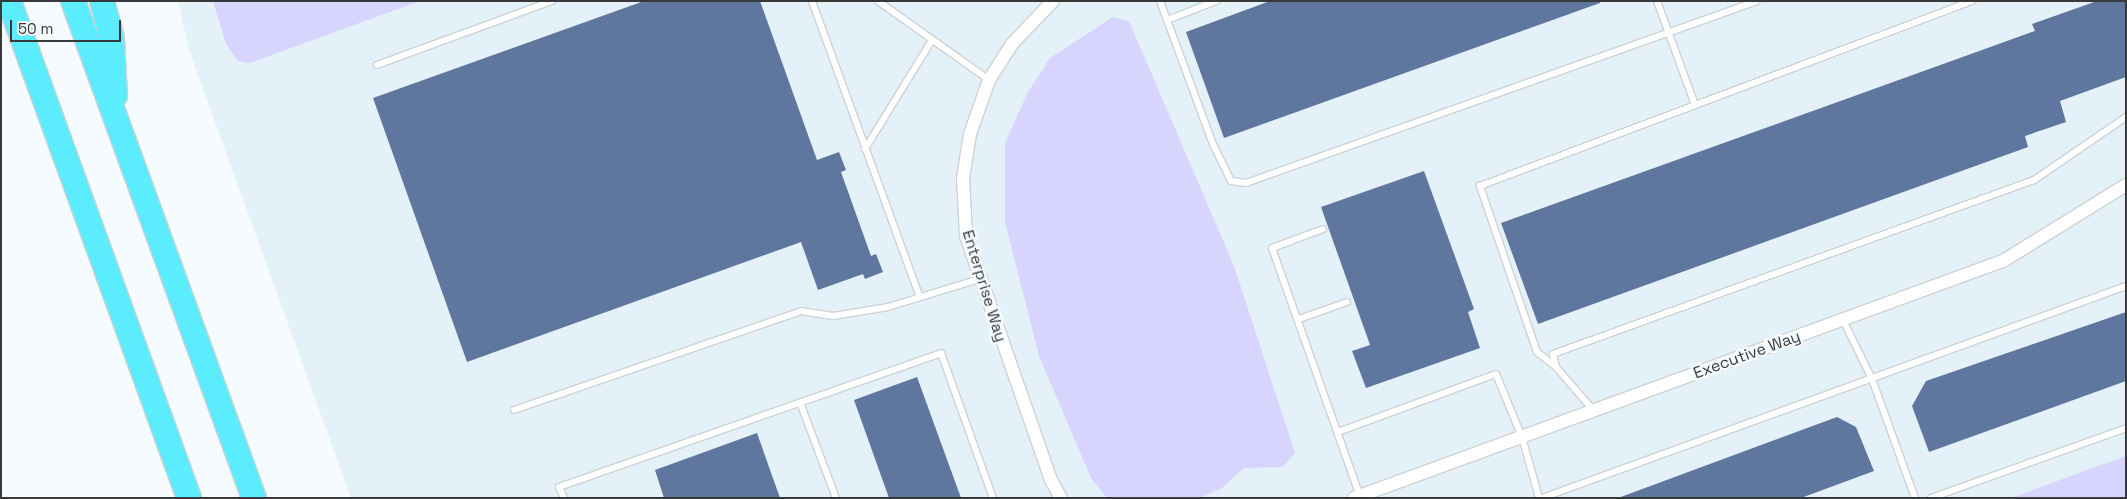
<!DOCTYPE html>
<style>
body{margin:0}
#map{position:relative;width:2127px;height:499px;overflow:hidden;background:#f5fbfe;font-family:"Space Grotesk",sans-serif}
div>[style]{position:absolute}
.built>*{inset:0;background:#e4f1f9}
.water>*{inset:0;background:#d7d5fd}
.building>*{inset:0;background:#5f779e}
.roads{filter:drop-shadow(1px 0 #cdd2d5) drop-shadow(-1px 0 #cdd2d5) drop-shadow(0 1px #cdd2d5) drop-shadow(0 -1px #cdd2d5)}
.lane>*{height:6px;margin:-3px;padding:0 3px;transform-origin:3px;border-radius:3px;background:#fff}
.street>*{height:12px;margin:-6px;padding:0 6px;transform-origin:6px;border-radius:6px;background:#fff}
.highway>*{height:24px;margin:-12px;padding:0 12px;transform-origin:12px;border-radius:12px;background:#5becfe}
span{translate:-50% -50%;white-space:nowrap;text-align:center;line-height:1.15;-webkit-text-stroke:5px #f5fbfe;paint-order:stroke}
.street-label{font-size:16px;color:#37393a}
.frame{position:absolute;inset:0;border:2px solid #37393a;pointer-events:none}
.scale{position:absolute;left:10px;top:20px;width:111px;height:22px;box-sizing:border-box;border:2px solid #37393a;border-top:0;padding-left:6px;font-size:15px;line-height:18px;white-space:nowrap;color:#37393a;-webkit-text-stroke:4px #f5fbfe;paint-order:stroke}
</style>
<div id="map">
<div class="built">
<i style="clip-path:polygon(178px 1px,2126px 1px,2126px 498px,351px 498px,189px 50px)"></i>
</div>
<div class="water">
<i style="clip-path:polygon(213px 1px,420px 1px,250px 63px,238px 61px,226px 44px)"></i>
<i style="clip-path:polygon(1113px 17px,1129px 21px,1234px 266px,1295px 453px,1283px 467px,1244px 468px,1222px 488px,1200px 498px,1107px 498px,1091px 478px,1039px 356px,1005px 222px,1005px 143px,1028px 92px,1050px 58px)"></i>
<i style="clip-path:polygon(2126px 456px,2126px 498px,2011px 498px,2079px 473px)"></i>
</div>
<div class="building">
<i style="clip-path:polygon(644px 1px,760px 1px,817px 160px,839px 152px,846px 170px,841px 172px,871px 256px,876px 254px,883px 272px,865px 279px,863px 274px,818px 290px,801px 242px,467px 362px,373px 98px)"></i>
<i style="clip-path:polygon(1270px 1px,1600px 1px,1600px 3px,1224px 138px,1186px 32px)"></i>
<i style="clip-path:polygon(2097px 1px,2126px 1px,2126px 77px,2060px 101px,2066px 122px,2025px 136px,2028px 147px,1538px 324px,1501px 223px,2035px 31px,2032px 24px)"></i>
<i style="clip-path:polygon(1424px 171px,1474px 309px,1468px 312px,1480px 348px,1366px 388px,1352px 351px,1370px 345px,1321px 207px)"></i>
<i style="clip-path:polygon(2126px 312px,2126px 381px,1929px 452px,1912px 406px,1926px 381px)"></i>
<i style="clip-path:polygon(917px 377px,961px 498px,889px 498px,854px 400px)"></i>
<i style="clip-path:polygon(1837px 417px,1856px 427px,1874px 471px,1801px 498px,1618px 498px)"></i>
<i style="clip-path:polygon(757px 433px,780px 498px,664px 498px,655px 470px)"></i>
</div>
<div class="roads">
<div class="lane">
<i style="left:812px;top:1px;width:315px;rotate:70deg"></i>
<i style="left:878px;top:1px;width:136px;rotate:35.4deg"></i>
<i style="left:1160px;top:1px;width:153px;rotate:69.7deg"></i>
<i style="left:1213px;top:144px;width:41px;rotate:64.1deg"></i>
<i style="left:1231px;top:181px;width:15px;rotate:8deg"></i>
<i style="left:1246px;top:183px;width:542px;rotate:-19.6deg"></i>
<i style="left:1657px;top:1px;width:111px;rotate:69.9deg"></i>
<i style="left:1167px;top:20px;width:53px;rotate:-21.2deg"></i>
<i style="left:377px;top:65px;width:186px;rotate:-20.1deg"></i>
<i style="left:865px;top:149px;width:128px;rotate:-58.4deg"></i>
<i style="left:1323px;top:229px;width:54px;rotate:159.6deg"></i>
<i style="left:1272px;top:248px;width:264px;rotate:70.5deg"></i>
<i style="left:1299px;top:319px;width:51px;rotate:-19.5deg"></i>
<i style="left:1843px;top:320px;width:66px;rotate:63.8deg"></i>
<i style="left:1872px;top:379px;width:127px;rotate:70.1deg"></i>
<i style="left:1556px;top:367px;width:24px;rotate:-142deg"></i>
<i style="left:1537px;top:352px;width:176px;rotate:-109deg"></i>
<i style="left:1480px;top:186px;width:526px;rotate:-20.61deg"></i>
<i style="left:801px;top:405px;width:99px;rotate:69.4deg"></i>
<i style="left:514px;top:410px;width:304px;rotate:-19deg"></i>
<i style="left:801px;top:311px;width:32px;rotate:9deg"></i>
<i style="left:833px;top:316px;width:56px;rotate:-9.3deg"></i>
<i style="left:888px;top:307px;width:95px;rotate:-17.1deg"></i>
<i style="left:1594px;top:411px;width:58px;rotate:-130.8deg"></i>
<i style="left:1556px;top:367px;width:13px;rotate:-103deg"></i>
<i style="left:1553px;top:354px;width:512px;rotate:-19.89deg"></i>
<i style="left:2034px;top:180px;width:112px;rotate:-34.4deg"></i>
<i style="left:1338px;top:432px;width:168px;rotate:-20.2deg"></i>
<i style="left:1496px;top:374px;width:68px;rotate:67.6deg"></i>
<i style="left:1522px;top:437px;width:63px;rotate:74.4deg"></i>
<i style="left:564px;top:498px;width:12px;rotate:-114deg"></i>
<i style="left:559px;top:487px;width:405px;rotate:-19.3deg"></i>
<i style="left:941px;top:353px;width:154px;rotate:70.3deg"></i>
<i style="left:1542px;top:498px;width:621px;rotate:-19.95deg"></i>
<i style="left:1931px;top:498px;width:207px;rotate:-19.7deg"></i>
</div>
<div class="street">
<i style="left:1053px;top:1px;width:59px;rotate:133.6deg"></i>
<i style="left:1012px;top:44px;width:43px;rotate:122.6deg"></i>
<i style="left:989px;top:80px;width:57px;rotate:109.4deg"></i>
<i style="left:970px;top:134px;width:45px;rotate:99deg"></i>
<i style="left:963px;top:178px;width:58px;rotate:87deg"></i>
<i style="left:966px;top:236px;width:258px;rotate:70.8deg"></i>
<i style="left:1051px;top:480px;width:21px;rotate:61deg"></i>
<i style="left:1354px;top:498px;width:691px;rotate:-20.06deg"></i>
<i style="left:2003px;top:261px;width:145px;rotate:-31.7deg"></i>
</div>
<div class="highway">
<i style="left:9px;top:1px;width:529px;rotate:70.09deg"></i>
<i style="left:73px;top:1px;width:529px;rotate:69.99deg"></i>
<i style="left:102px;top:1px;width:39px;rotate:75deg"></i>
<i style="left:112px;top:39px;width:57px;rotate:87deg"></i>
</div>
</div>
<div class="street-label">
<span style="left:984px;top:286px;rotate:73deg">Enterprise Way</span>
<span style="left:1747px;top:355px;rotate:-20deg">Executive Way</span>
</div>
<div class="frame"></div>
<div class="scale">50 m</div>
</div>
